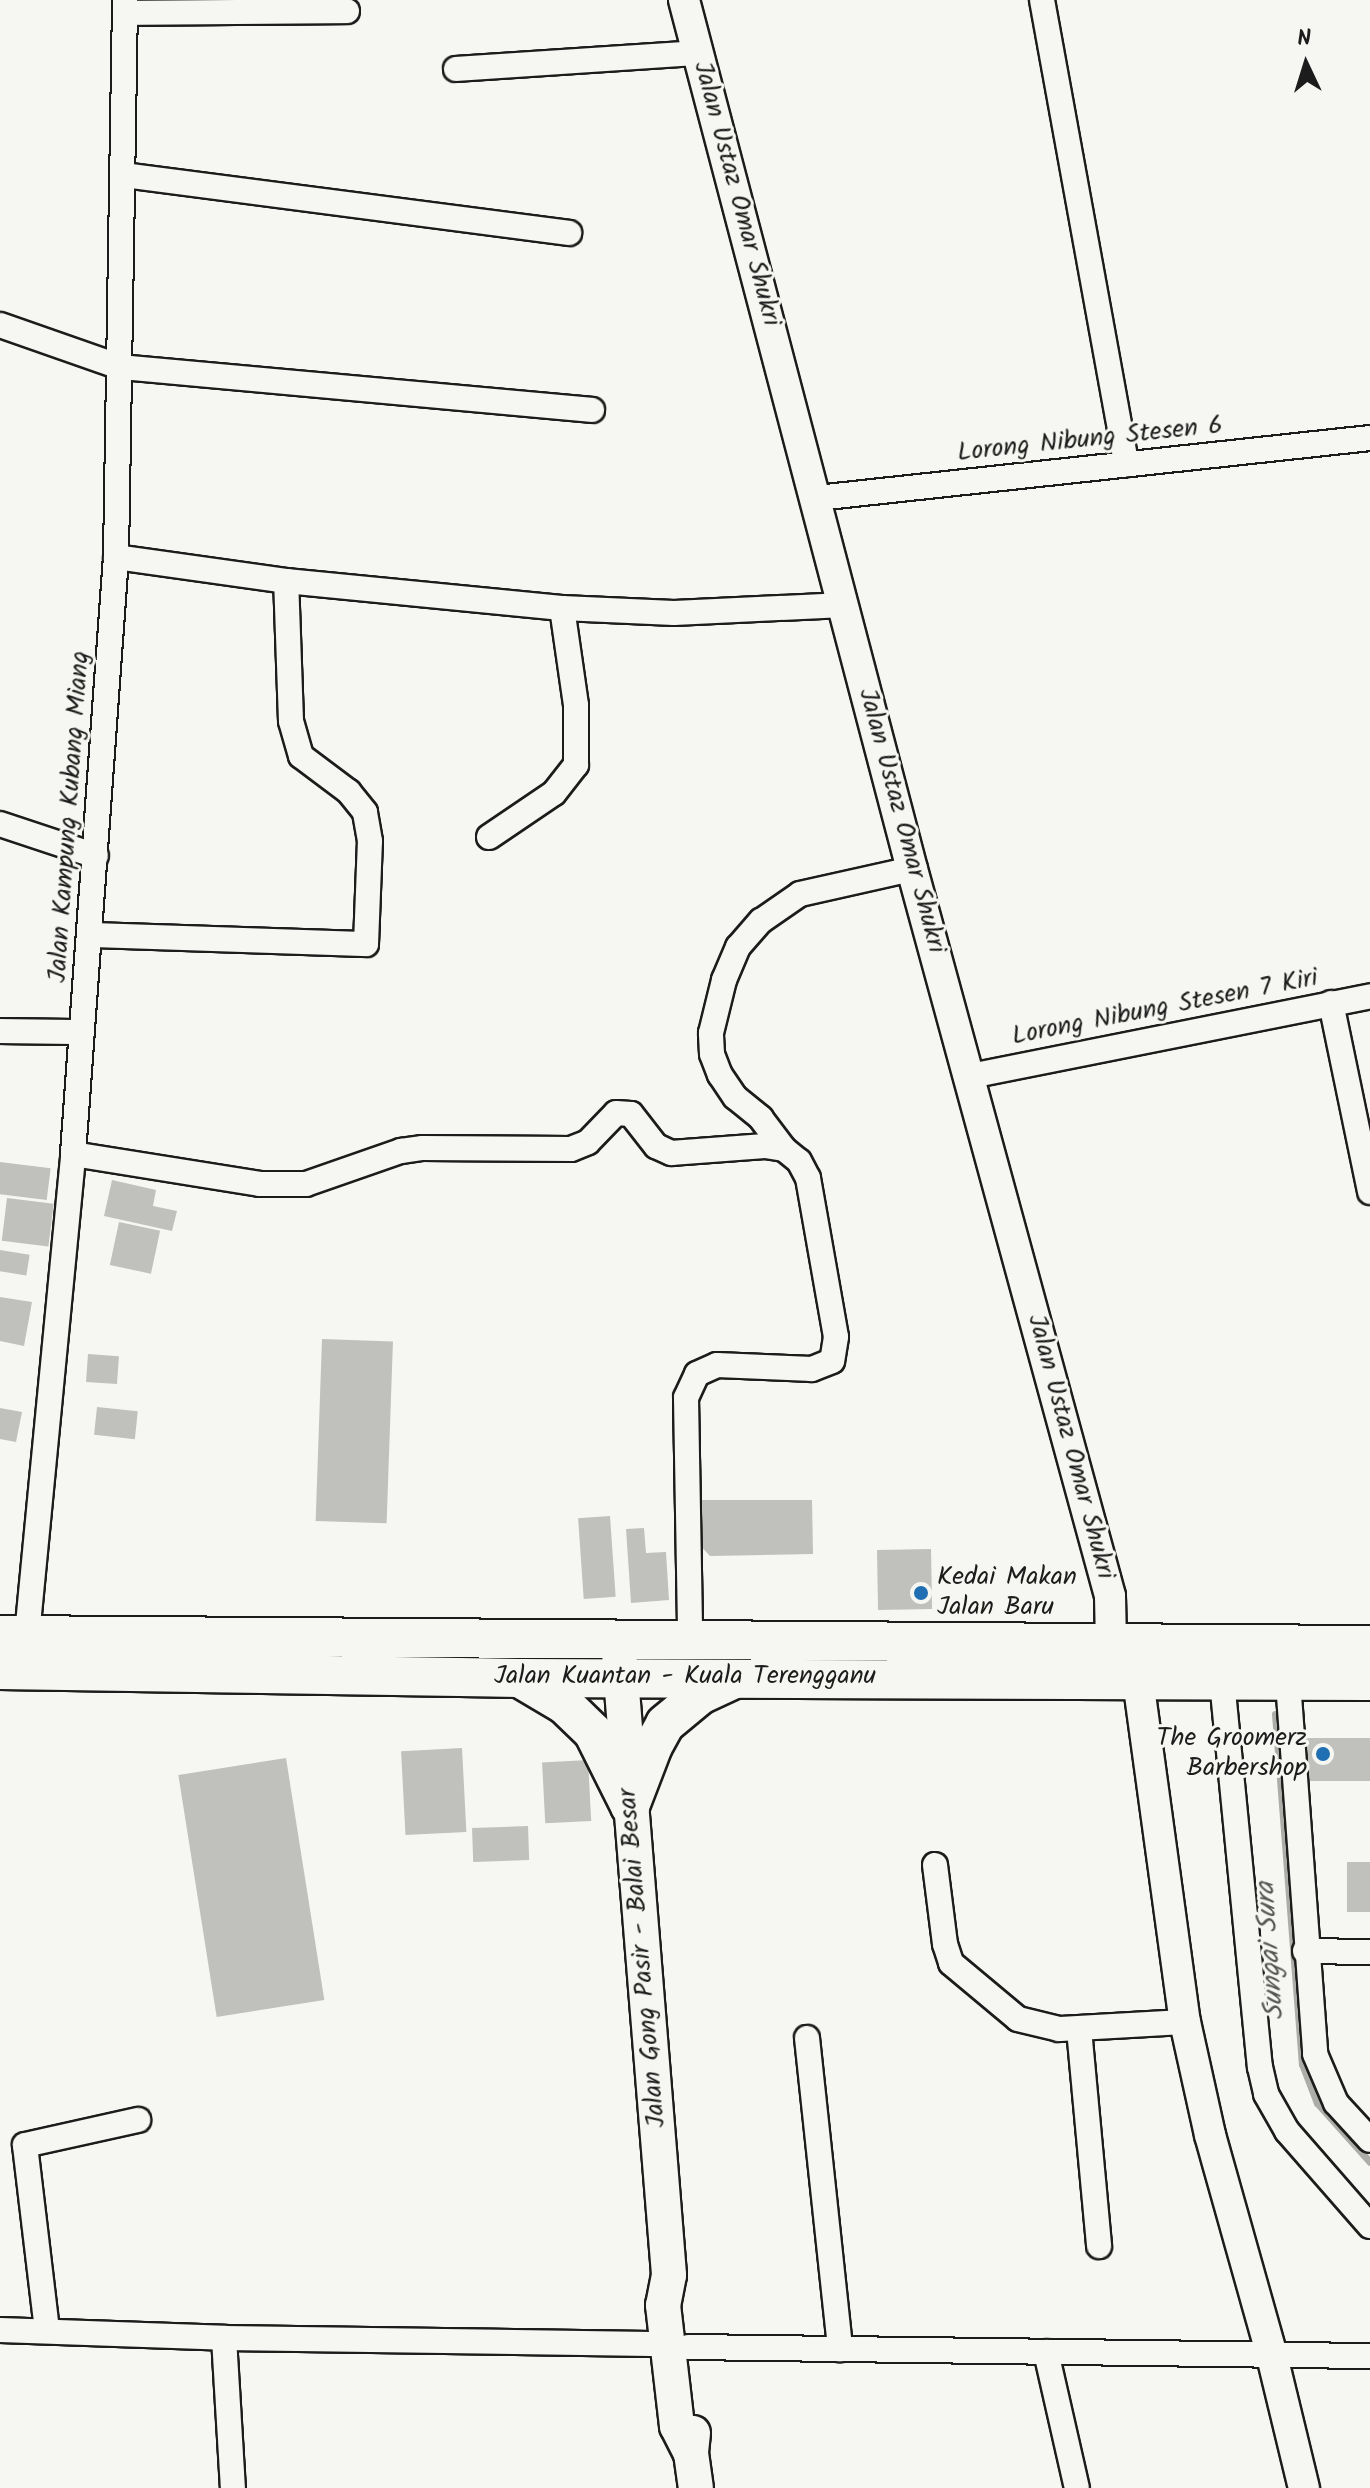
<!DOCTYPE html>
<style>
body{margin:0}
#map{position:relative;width:1370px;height:2488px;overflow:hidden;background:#f6f6f2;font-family:Kalam,sans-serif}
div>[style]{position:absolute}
.stream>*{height:7px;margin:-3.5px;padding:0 3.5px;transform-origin:3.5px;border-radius:3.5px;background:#acaca9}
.building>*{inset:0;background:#c0c0bd;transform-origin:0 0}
.roads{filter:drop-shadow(2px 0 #1c1c1c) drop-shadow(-2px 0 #1c1c1c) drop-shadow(0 2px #1c1c1c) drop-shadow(0 -2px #1c1c1c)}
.minor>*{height:24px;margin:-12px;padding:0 12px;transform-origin:12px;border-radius:12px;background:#f6f6f2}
.tertiary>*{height:30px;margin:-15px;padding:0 15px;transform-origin:15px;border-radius:15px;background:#f6f6f2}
.secondary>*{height:34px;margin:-17px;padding:0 17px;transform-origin:17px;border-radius:17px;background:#f6f6f2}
.trunk>*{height:38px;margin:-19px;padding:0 19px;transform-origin:19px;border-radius:19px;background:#f6f6f2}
.dots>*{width:22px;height:22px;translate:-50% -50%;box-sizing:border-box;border:4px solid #f6f6f2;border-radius:50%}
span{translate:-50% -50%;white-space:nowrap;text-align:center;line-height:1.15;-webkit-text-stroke:6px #f6f6f2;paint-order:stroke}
.street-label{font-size:26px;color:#1c1c1c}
.poi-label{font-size:26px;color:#1c1c1c}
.left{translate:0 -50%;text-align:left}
.right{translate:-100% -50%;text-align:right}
.water-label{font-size:28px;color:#565654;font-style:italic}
.north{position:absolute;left:1266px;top:24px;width:80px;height:80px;-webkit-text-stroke:6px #f6f6f2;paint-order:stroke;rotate:356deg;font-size:22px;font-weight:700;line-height:32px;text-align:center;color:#1c1c1c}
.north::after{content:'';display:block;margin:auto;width:28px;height:36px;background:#1c1c1c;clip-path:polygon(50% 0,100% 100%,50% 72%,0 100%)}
</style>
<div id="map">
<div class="stream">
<i style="left:1275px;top:1714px;width:351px;rotate:85.6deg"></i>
<i style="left:1302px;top:2064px;width:42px;rotate:69deg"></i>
<i style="left:1317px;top:2103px;width:79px;rotate:48.1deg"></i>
</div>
<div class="building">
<i style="left:0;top:1162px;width:51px;height:32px;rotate:7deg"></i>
<i style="clip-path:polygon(112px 1180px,156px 1190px,153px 1206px,177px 1211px,172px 1231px,104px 1216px)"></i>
<i style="left:7px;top:1198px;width:47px;height:43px;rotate:7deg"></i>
<i style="left:119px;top:1222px;width:42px;height:44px;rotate:12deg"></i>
<i style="left:0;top:1250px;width:30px;height:21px;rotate:9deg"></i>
<i style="clip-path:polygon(0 1297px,32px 1302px,24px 1346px,0 1341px)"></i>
<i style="left:322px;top:1339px;width:71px;height:182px;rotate:2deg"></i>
<i style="left:88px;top:1354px;width:31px;height:28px;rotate:4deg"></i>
<i style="left:97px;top:1407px;width:41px;height:28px;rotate:6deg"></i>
<i style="clip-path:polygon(0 1408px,22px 1412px,16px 1442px,0 1439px)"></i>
<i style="clip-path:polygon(695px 1500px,812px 1500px,813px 1554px,710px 1556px,695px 1540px)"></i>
<i style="left:610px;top:1516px;width:81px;height:32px;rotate:86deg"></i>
<i style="clip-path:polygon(644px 1528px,646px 1553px,666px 1552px,669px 1600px,631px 1603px,626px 1529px)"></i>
<i style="left:931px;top:1549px;width:60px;height:54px;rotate:89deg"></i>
<i style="left:1370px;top:1738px;width:43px;height:67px;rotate:90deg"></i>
<i style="left:462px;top:1748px;width:84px;height:61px;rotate:87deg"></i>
<i style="left:286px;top:1758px;width:245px;height:109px;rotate:81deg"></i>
<i style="left:588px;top:1760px;width:61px;height:46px;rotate:87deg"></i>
<i style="left:528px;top:1826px;width:34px;height:56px;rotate:88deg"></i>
<i style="left:1347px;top:1862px;width:23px;height:50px"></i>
</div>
<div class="roads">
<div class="minor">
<i style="left:1042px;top:0;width:472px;rotate:79.7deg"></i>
<i style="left:125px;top:13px;width:222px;rotate:-0.5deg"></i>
<i style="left:456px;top:69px;width:243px;rotate:-3.8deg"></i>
<i style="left:123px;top:175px;width:450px;rotate:7.4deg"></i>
<i style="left:0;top:325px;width:127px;rotate:19.3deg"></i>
<i style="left:120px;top:367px;width:474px;rotate:5.2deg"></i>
<i style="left:817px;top:498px;width:556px;rotate:-6.19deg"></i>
<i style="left:116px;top:557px;width:172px;rotate:8deg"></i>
<i style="left:286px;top:581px;width:277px;rotate:5.6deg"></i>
<i style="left:562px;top:608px;width:112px;rotate:2.6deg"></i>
<i style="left:674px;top:613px;width:170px;rotate:-2.7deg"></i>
<i style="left:0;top:824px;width:101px;rotate:18.4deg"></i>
<i style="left:489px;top:837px;width:78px;rotate:-34.1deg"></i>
<i style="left:554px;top:793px;width:36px;rotate:-52deg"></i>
<i style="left:576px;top:765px;width:60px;rotate:-90deg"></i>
<i style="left:576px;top:705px;width:98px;rotate:-98.2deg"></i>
<i style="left:90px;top:935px;width:276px;rotate:1.9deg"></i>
<i style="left:366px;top:944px;width:103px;rotate:-87.8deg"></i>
<i style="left:370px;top:841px;width:29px;rotate:-100deg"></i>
<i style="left:365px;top:812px;width:26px;rotate:-129deg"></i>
<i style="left:349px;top:792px;width:60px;rotate:-143.1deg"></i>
<i style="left:301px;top:756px;width:36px;rotate:-106deg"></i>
<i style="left:291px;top:721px;width:140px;rotate:-92deg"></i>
<i style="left:1331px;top:1003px;width:193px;rotate:78.3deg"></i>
<i style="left:0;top:1031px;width:82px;rotate:0.7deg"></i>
<i style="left:971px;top:1076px;width:407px;rotate:-11.3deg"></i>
<i style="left:784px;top:1149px;width:39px;rotate:-127deg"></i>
<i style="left:761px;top:1118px;width:33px;rotate:-141deg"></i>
<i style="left:735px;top:1097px;width:27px;rotate:-124deg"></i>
<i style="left:720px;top:1075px;width:22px;rotate:-111deg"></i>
<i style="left:712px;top:1054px;width:21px;rotate:-93deg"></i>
<i style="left:711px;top:1033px;width:55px;rotate:-76.2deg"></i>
<i style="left:724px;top:980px;width:36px;rotate:-67deg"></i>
<i style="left:738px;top:947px;width:35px;rotate:-49deg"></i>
<i style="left:761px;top:921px;width:47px;rotate:-34.7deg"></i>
<i style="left:800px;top:894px;width:115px;rotate:-12.6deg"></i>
<i style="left:73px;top:1154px;width:189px;rotate:9.1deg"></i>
<i style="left:260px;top:1184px;width:46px"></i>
<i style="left:306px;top:1184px;width:101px;rotate:-19.2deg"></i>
<i style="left:401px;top:1151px;width:22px;rotate:-8deg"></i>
<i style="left:423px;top:1148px;width:148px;rotate:0.4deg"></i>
<i style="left:571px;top:1149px;width:18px;rotate:-22deg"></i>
<i style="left:588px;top:1142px;width:40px;rotate:-46deg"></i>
<i style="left:616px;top:1113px;width:15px;rotate:4deg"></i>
<i style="left:631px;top:1114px;width:41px;rotate:52deg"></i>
<i style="left:656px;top:1146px;width:17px;rotate:25deg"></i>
<i style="left:671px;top:1153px;width:94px;rotate:-4.3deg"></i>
<i style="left:765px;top:1146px;width:19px;rotate:9deg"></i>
<i style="left:784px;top:1149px;width:19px;rotate:39deg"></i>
<i style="left:799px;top:1161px;width:19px;rotate:62deg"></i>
<i style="left:808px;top:1178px;width:161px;rotate:80deg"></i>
<i style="left:836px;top:1337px;width:24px;rotate:99deg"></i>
<i style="left:832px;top:1361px;width:22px;rotate:158deg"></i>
<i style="left:812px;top:1369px;width:95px;rotate:-177.6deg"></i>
<i style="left:717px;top:1365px;width:22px;rotate:156deg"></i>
<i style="left:697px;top:1374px;width:26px;rotate:115deg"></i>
<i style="left:686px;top:1398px;width:240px;rotate:89deg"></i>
<i style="left:27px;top:1635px;width:483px;rotate:-84.5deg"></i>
<i style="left:73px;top:1154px;width:599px;rotate:-85.88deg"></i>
<i style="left:116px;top:557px;width:557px;rotate:-89.07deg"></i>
<i style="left:1222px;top:1681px;width:388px;rotate:84.4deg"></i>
<i style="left:1260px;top:2067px;width:28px;rotate:77deg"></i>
<i style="left:1266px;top:2094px;width:43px;rotate:60.4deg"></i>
<i style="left:1287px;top:2131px;width:126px;rotate:48.9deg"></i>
<i style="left:1288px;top:1682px;width:373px;rotate:85.8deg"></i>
<i style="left:1315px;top:2054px;width:53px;rotate:66.8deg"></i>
<i style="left:1336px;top:2103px;width:50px;rotate:47.4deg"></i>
<i style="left:935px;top:1865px;width:80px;rotate:82.8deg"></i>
<i style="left:945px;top:1944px;width:20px;rotate:72deg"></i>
<i style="left:951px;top:1963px;width:87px;rotate:39.9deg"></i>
<i style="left:1018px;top:2019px;width:42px;rotate:13.7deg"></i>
<i style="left:1059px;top:2029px;width:126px;rotate:-3.2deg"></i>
<i style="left:1305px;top:1951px;width:65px;rotate:0.9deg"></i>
<i style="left:1079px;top:2029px;width:218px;rotate:84.7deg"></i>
<i style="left:807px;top:2038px;width:313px;rotate:83.9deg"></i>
<i style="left:0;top:2330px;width:224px;rotate:2deg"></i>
<i style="left:224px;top:2338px;width:444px;rotate:0.8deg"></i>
<i style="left:47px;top:2330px;width:186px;rotate:-96.8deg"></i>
<i style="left:25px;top:2145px;width:116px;rotate:-12.5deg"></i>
<i style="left:224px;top:2338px;width:150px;rotate:86.6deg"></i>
<i style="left:688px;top:2347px;width:682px;rotate:0.76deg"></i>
<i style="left:1046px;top:2352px;width:139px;rotate:77.2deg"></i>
</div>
<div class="tertiary">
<i style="left:684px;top:0;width:898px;rotate:75.3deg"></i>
<i style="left:912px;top:869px;width:753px;rotate:74.76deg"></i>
<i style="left:1110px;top:1596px;width:46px;rotate:88.8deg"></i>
<i style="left:1138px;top:1680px;width:345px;rotate:82.2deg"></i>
<i style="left:1185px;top:2022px;width:116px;rotate:77.5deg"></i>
<i style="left:1210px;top:2135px;width:230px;rotate:74.3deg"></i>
<i style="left:1272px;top:2356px;width:136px;rotate:76.4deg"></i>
</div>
<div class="secondary">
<i style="left:619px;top:1653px;width:624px;rotate:85.4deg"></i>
<i style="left:669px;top:2275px;width:31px;rotate:101deg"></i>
<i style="left:663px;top:2305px;width:122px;rotate:83.4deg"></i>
<i style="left:677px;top:2426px;width:30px;rotate:63deg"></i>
<i style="left:693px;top:2433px;width:20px;rotate:96deg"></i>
<i style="left:691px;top:2453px;width:35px;rotate:82deg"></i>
</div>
<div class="trunk">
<i style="left:0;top:1635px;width:1370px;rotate:0.42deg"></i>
<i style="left:0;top:1670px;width:519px;rotate:0.88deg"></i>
<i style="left:519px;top:1678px;width:851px;rotate:0.2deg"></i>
<i style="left:521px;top:1679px;width:51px;rotate:30.6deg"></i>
<i style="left:565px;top:1705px;width:39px;rotate:44deg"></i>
<i style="left:593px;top:1732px;width:83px;rotate:63.4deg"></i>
<i style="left:630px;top:1806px;width:64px;rotate:-69deg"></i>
<i style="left:653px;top:1746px;width:25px;rotate:-61deg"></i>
<i style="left:665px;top:1724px;width:45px;rotate:-39.6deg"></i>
<i style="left:700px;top:1695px;width:38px;rotate:-25deg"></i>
</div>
</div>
<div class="dots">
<i style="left:921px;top:1593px;background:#1f6fb2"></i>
<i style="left:1323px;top:1754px;background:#1f6fb2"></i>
</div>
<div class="street-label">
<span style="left:736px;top:194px;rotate:75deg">Jalan Ustaz Omar Shukri</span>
<span style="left:1090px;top:440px;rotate:-6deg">Lorong Nibung Stesen 6</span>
<span style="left:70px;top:817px;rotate:-86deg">Jalan Kampung Kubang Miang</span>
<span style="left:901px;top:821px;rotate:75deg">Jalan Ustaz Omar Shukri</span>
<span style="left:1165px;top:1008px;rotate:-11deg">Lorong Nibung Stesen 7 Kiri</span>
<span style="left:1070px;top:1447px;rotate:75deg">Jalan Ustaz Omar Shukri</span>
<span style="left:685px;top:1677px">Jalan Kuantan - Kuala Terengganu</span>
<span style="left:643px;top:1958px;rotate:-95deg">Jalan Gong Pasir - Balai Besar</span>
</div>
<div class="poi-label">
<span class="left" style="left:937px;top:1593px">Kedai Makan<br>Jalan Baru</span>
<span class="right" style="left:1307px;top:1754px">The Groomerz<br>Barbershop</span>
</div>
<div class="water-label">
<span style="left:1271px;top:1951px;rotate:-94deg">Sungai Sura</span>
</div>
<div class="north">N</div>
</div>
